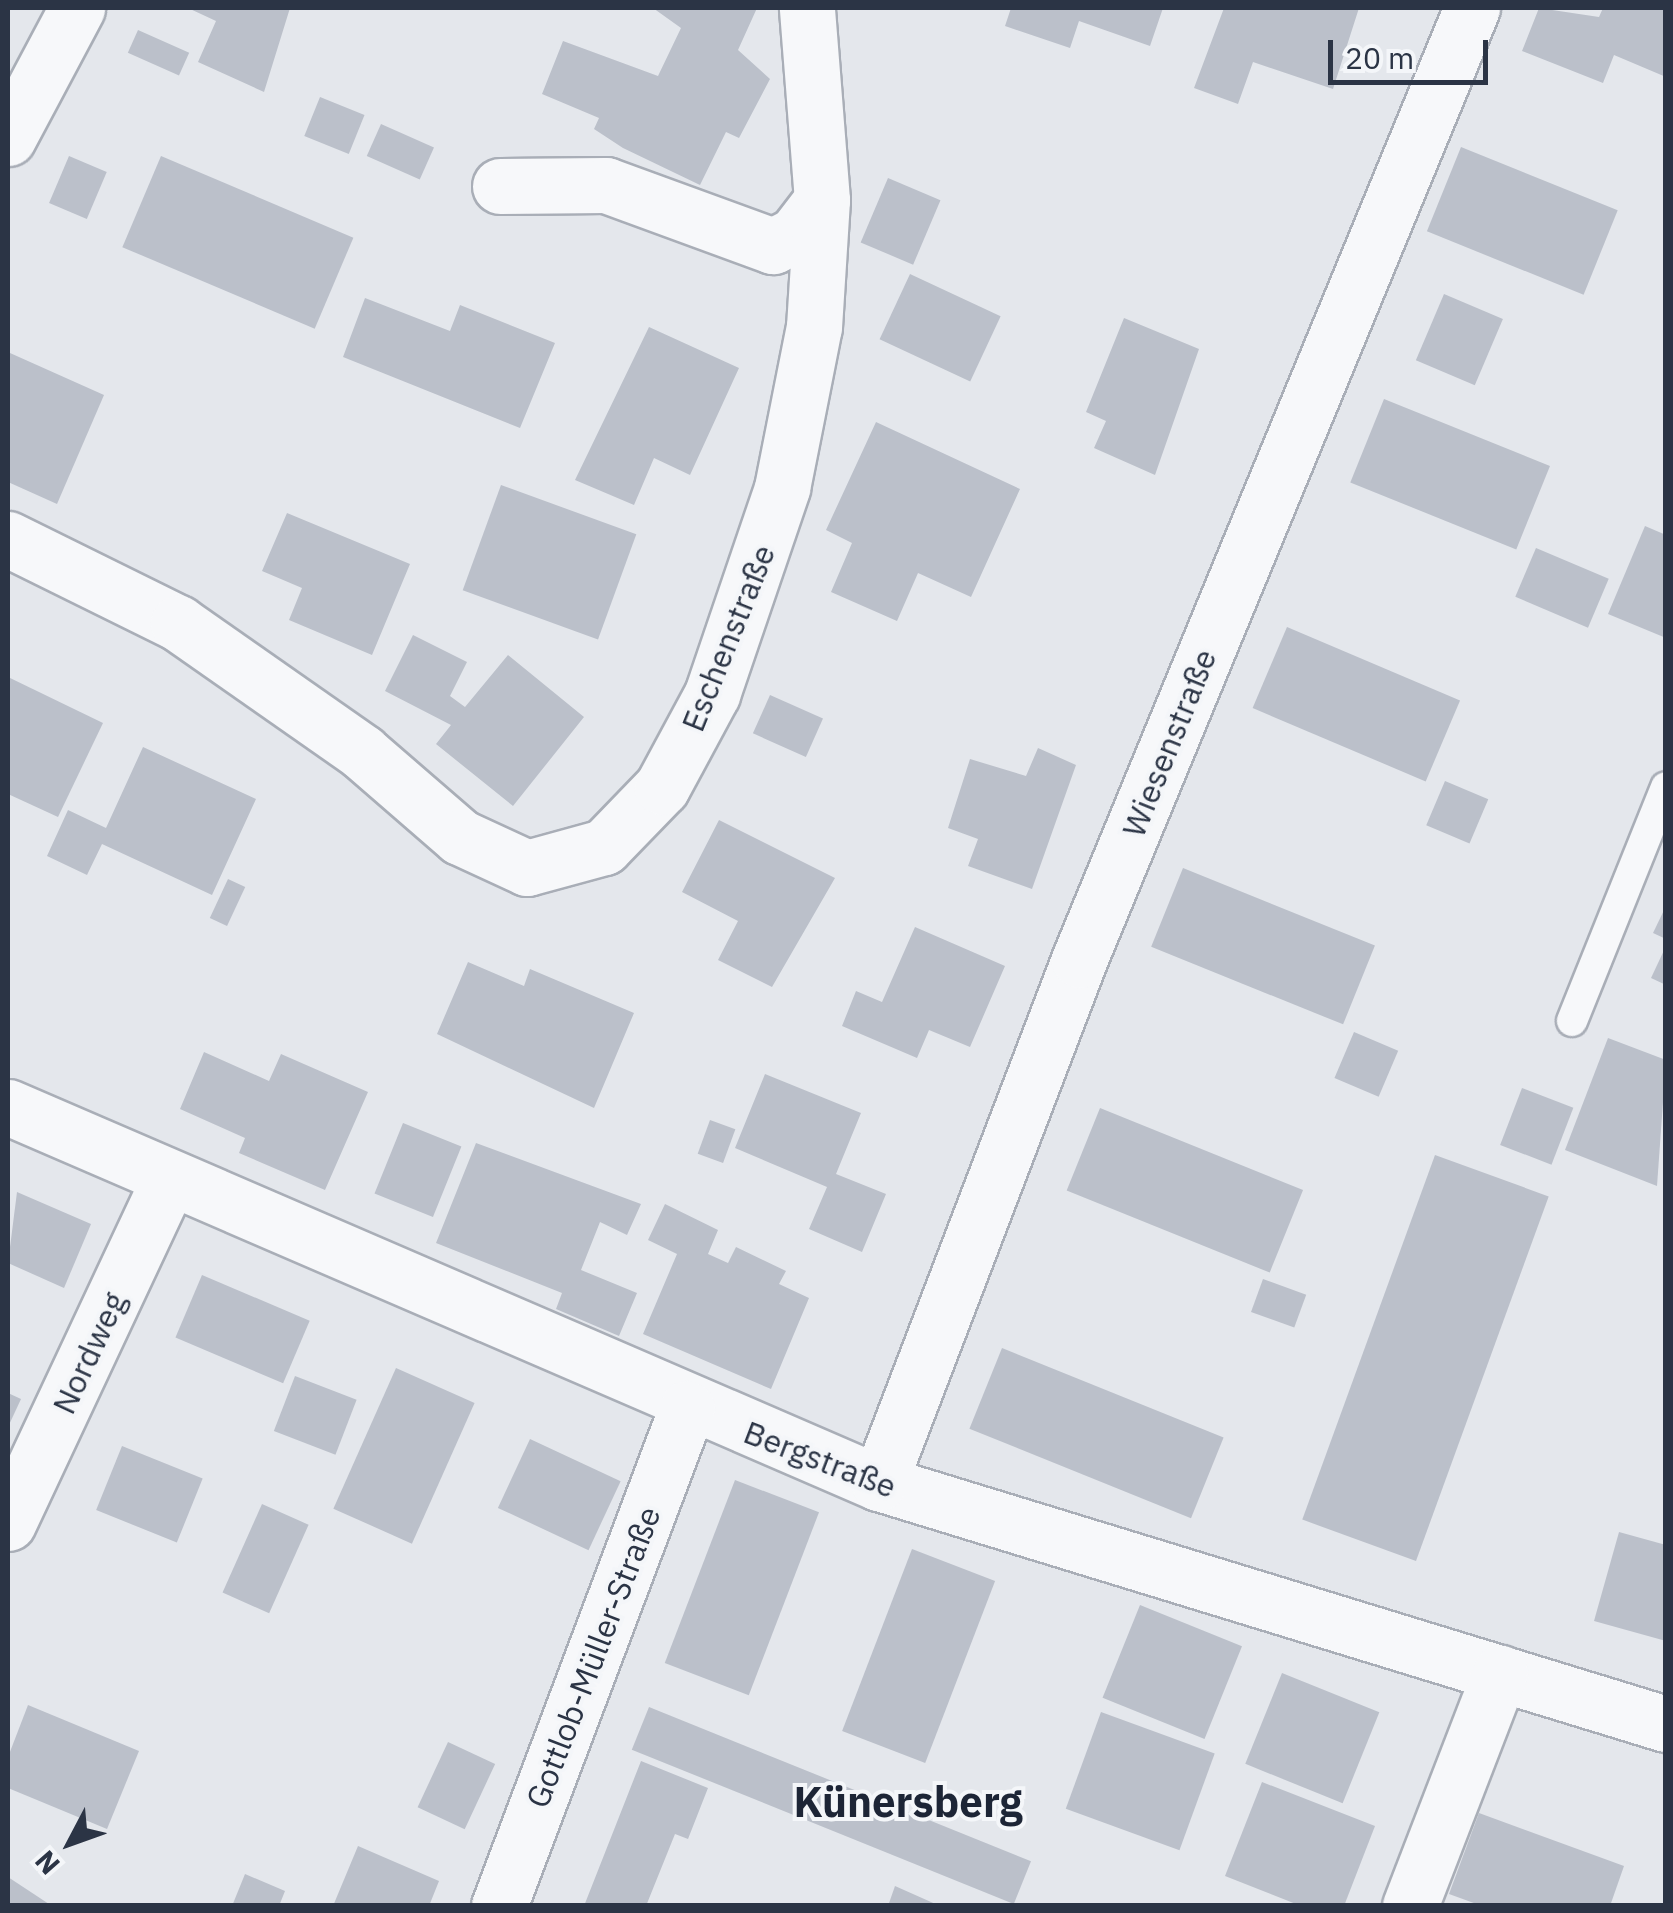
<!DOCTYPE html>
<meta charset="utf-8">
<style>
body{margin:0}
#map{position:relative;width:1673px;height:1913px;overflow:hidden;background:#e4e7ec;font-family:"IBM Plex Sans",sans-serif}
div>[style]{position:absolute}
.building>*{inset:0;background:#bbc0ca;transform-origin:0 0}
.roads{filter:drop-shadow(2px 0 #a9aeb7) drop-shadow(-2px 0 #a9aeb7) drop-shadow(0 2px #a9aeb7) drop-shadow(0 -2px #a9aeb7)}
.lane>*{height:30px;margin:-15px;padding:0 15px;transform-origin:15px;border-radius:15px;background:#f7f8fa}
.street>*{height:55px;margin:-27.5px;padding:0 27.5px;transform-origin:27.5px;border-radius:27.5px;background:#f7f8fa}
span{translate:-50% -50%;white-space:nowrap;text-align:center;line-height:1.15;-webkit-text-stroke:8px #f4f6f9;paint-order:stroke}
.street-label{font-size:32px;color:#2b3445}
.district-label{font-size:42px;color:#1d2536;font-weight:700}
.frame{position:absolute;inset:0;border:10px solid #2b3445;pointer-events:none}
.north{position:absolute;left:20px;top:1793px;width:100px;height:100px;-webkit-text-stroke:8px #f4f6f9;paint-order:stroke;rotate:229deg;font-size:28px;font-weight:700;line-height:40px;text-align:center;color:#2b3445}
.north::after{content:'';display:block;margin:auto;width:35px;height:45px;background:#2b3445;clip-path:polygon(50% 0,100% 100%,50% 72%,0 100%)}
.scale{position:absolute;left:1328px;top:40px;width:160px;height:45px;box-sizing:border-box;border:5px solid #2b3445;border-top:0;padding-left:12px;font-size:30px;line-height:35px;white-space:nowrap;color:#2b3445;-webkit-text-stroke:8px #f4f6f9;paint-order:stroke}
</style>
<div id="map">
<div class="building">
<i style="clip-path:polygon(188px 8px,290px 8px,264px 92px,198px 62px,216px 21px)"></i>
<i style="clip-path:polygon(653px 8px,757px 8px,738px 50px,770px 79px,739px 138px,726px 132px,700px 185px,623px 148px,594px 129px,599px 118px,542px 94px,563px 41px,658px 76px,681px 28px)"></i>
<i style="clip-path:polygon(1011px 8px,1163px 8px,1150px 46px,1079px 21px,1070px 48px,1005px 26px)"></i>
<i style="clip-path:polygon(1224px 8px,1359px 8px,1333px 89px,1253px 62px,1238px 104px,1194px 88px)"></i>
<i style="clip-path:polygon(1539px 8px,1599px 17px,1603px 8px,1666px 8px,1666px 77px,1614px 55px,1603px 83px,1522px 51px)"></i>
<i style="left:138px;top:30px;width:56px;height:25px;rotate:24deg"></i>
<i style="left:320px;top:97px;width:48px;height:42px;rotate:22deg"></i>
<i style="left:381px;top:124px;width:58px;height:35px;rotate:24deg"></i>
<i style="left:1461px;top:147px;width:169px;height:91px;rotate:22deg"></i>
<i style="left:69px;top:156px;width:41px;height:51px;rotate:23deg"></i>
<i style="left:161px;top:156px;width:209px;height:99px;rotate:23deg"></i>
<i style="left:888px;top:178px;width:57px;height:70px;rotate:23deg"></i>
<i style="left:910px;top:274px;width:100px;height:72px;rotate:25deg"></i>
<i style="left:1444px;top:294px;width:64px;height:72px;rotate:23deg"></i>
<i style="clip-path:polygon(365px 298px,450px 331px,460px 305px,555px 343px,520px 428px,343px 357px)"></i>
<i style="clip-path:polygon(1124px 318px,1199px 349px,1155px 475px,1094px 448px,1106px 421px,1086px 412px)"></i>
<i style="clip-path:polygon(649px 327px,739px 368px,690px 475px,654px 458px,634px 505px,575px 480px)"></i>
<i style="clip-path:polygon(10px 353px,104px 395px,57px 504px,8px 482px)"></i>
<i style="left:1384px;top:399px;width:179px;height:90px;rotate:22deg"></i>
<i style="clip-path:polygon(876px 422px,1020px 489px,971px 597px,918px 573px,897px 621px,831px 592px,852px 543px,826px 530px)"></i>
<i style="left:501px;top:485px;width:144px;height:112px;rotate:20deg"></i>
<i style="clip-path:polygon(287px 513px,410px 564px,372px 655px,289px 620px,302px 588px,262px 571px)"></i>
<i style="clip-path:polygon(1645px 526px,1666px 535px,1666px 638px,1608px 614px)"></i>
<i style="left:1536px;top:548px;width:79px;height:53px;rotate:23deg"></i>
<i style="left:1287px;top:627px;width:188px;height:88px;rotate:23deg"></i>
<i style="clip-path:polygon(413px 635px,467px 662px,450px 696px,465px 707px,508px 655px,584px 717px,513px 806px,436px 744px,451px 725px,385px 691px)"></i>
<i style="clip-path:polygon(8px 677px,103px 723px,58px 817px,8px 794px)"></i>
<i style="left:770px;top:695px;width:58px;height:42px;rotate:24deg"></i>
<i style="clip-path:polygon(143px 747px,256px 799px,212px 895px,102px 844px,87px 875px,47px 856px,68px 810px,106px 828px)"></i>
<i style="clip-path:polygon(1038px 748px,1076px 765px,1032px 889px,968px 866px,978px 839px,948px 828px,970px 759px,1026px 776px)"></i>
<i style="left:1445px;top:781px;width:47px;height:48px;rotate:23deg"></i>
<i style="clip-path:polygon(719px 820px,835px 878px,772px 987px,718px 960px,738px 921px,682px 892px)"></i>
<i style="left:1183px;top:868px;width:207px;height:85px;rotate:22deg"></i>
<i style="left:228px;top:879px;width:19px;height:43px;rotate:25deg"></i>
<i style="clip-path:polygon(1666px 906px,1666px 939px,1653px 933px)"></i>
<i style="clip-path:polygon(915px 927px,1005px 966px,970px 1047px,929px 1030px,917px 1058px,842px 1026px,856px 991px,882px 1002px)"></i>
<i style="clip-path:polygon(1666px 946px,1666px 985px,1651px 978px)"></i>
<i style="clip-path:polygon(468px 962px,524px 986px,530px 969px,634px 1013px,594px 1108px,437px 1034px)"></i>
<i style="left:1354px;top:1032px;width:48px;height:50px;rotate:23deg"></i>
<i style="clip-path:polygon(1608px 1038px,1666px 1060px,1657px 1186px,1565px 1150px)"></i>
<i style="clip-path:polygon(204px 1052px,269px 1081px,281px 1054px,368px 1092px,325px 1190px,239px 1153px,245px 1138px,180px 1109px)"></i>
<i style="clip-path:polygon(765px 1074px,861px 1113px,836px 1174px,886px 1194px,862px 1252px,809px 1229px,827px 1187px,735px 1148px)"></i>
<i style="left:1522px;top:1088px;width:55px;height:61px;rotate:21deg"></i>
<i style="left:1100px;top:1108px;width:219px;height:89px;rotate:22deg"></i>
<i style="left:710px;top:1120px;width:27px;height:36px;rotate:20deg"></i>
<i style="left:403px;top:1123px;width:63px;height:76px;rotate:22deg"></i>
<i style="clip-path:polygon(476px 1143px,641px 1204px,627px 1235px,600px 1222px,581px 1270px,637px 1293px,619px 1336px,556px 1309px,562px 1293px,436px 1243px)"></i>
<i style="left:1435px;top:1155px;width:121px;height:388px;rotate:20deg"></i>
<i style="clip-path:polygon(17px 1192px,91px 1224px,64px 1288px,8px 1263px)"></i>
<i style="clip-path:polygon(665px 1204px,718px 1230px,708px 1254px,728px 1263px,736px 1247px,786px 1271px,779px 1284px,809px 1298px,771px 1389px,643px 1334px,677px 1254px,648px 1240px)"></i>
<i style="left:202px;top:1275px;width:117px;height:68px;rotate:23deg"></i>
<i style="left:1263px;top:1279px;width:46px;height:35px;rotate:20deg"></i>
<i style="left:1002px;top:1348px;width:239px;height:87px;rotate:22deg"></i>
<i style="left:396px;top:1368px;width:86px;height:154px;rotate:24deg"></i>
<i style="left:295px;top:1376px;width:66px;height:59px;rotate:21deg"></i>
<i style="clip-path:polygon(8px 1393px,21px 1399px,8px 1427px)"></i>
<i style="left:530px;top:1439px;width:100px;height:76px;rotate:25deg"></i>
<i style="left:122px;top:1446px;width:87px;height:69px;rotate:22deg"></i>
<i style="left:735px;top:1480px;width:90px;height:196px;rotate:21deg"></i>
<i style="left:262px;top:1504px;width:51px;height:97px;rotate:24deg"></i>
<i style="clip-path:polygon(1619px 1532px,1666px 1545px,1666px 1641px,1594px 1621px)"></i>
<i style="left:912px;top:1549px;width:89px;height:195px;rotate:21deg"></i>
<i style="left:1140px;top:1605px;width:110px;height:100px;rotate:22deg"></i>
<i style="left:1282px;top:1673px;width:105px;height:98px;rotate:22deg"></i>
<i style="clip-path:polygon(28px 1705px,139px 1751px,107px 1829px,8px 1788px,8px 1757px)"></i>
<i style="left:649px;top:1707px;width:412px;height:46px;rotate:22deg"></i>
<i style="left:1101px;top:1712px;width:121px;height:103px;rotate:20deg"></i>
<i style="left:448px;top:1742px;width:52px;height:72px;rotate:25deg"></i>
<i style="clip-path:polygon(641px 1761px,708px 1788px,688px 1839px,675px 1834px,646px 1906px,584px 1906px)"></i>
<i style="clip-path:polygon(1262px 1782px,1375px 1826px,1344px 1906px,1301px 1906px,1225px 1876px)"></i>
<i style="clip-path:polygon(1479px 1813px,1624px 1866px,1610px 1906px,1482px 1906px,1449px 1894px)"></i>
<i style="clip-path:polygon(358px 1846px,439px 1881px,429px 1906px,333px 1906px)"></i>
<i style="clip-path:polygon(245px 1874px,285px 1891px,279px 1906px,232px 1906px)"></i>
<i style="clip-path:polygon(8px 1877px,52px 1906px,8px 1906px)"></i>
<i style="clip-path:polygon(895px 1886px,940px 1906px,888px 1906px)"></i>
</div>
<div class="roads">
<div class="lane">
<i style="left:1572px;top:1021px;width:252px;rotate:-68.1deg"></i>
</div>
<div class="street">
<i style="left:8px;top:138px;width:147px;rotate:-62deg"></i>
<i style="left:500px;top:186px;width:106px;rotate:-0.5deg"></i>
<i style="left:606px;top:185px;width:178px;rotate:20.1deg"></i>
<i style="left:773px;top:246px;width:25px;rotate:-27deg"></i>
<i style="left:795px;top:235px;width:44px;rotate:-52.4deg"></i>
<i style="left:8px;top:539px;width:190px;rotate:26.3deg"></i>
<i style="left:178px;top:623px;width:225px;rotate:35deg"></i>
<i style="left:362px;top:752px;width:130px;rotate:40.9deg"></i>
<i style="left:460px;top:837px;width:74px;rotate:24.8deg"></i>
<i style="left:527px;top:868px;width:80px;rotate:-15.3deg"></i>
<i style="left:604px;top:847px;width:83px;rotate:-46deg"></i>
<i style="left:662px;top:787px;width:106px;rotate:-61.7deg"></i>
<i style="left:712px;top:694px;width:218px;rotate:-71.2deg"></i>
<i style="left:782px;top:488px;width:164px;rotate:-78.8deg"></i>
<i style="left:814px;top:327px;width:127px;rotate:-86.4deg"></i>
<i style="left:822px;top:200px;width:193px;rotate:-94.5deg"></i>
<i style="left:8px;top:1107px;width:949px;rotate:23.35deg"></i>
<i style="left:879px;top:1483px;width:823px;rotate:17.03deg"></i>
<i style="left:879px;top:1483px;width:560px;rotate:-69.07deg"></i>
<i style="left:1079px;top:960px;width:1030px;rotate:-67.57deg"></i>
<i style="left:8px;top:1523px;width:380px;rotate:-64.9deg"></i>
<i style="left:499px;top:1906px;width:532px;rotate:-69.32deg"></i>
<i style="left:1410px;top:1906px;width:250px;rotate:-68.9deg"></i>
</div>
</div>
<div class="street-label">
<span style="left:728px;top:638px;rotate:-68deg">Eschenstraße</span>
<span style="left:1169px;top:743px;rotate:-68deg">Wiesenstraße</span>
<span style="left:89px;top:1353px;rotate:-65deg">Nordweg</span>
<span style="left:820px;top:1459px;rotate:21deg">Bergstraße</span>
<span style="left:593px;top:1657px;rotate:-69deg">Gottlob-Müller-Straße</span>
</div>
<div class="district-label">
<span style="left:908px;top:1802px">Künersberg</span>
</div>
<div class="frame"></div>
<div class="north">N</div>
<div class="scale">20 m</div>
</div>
